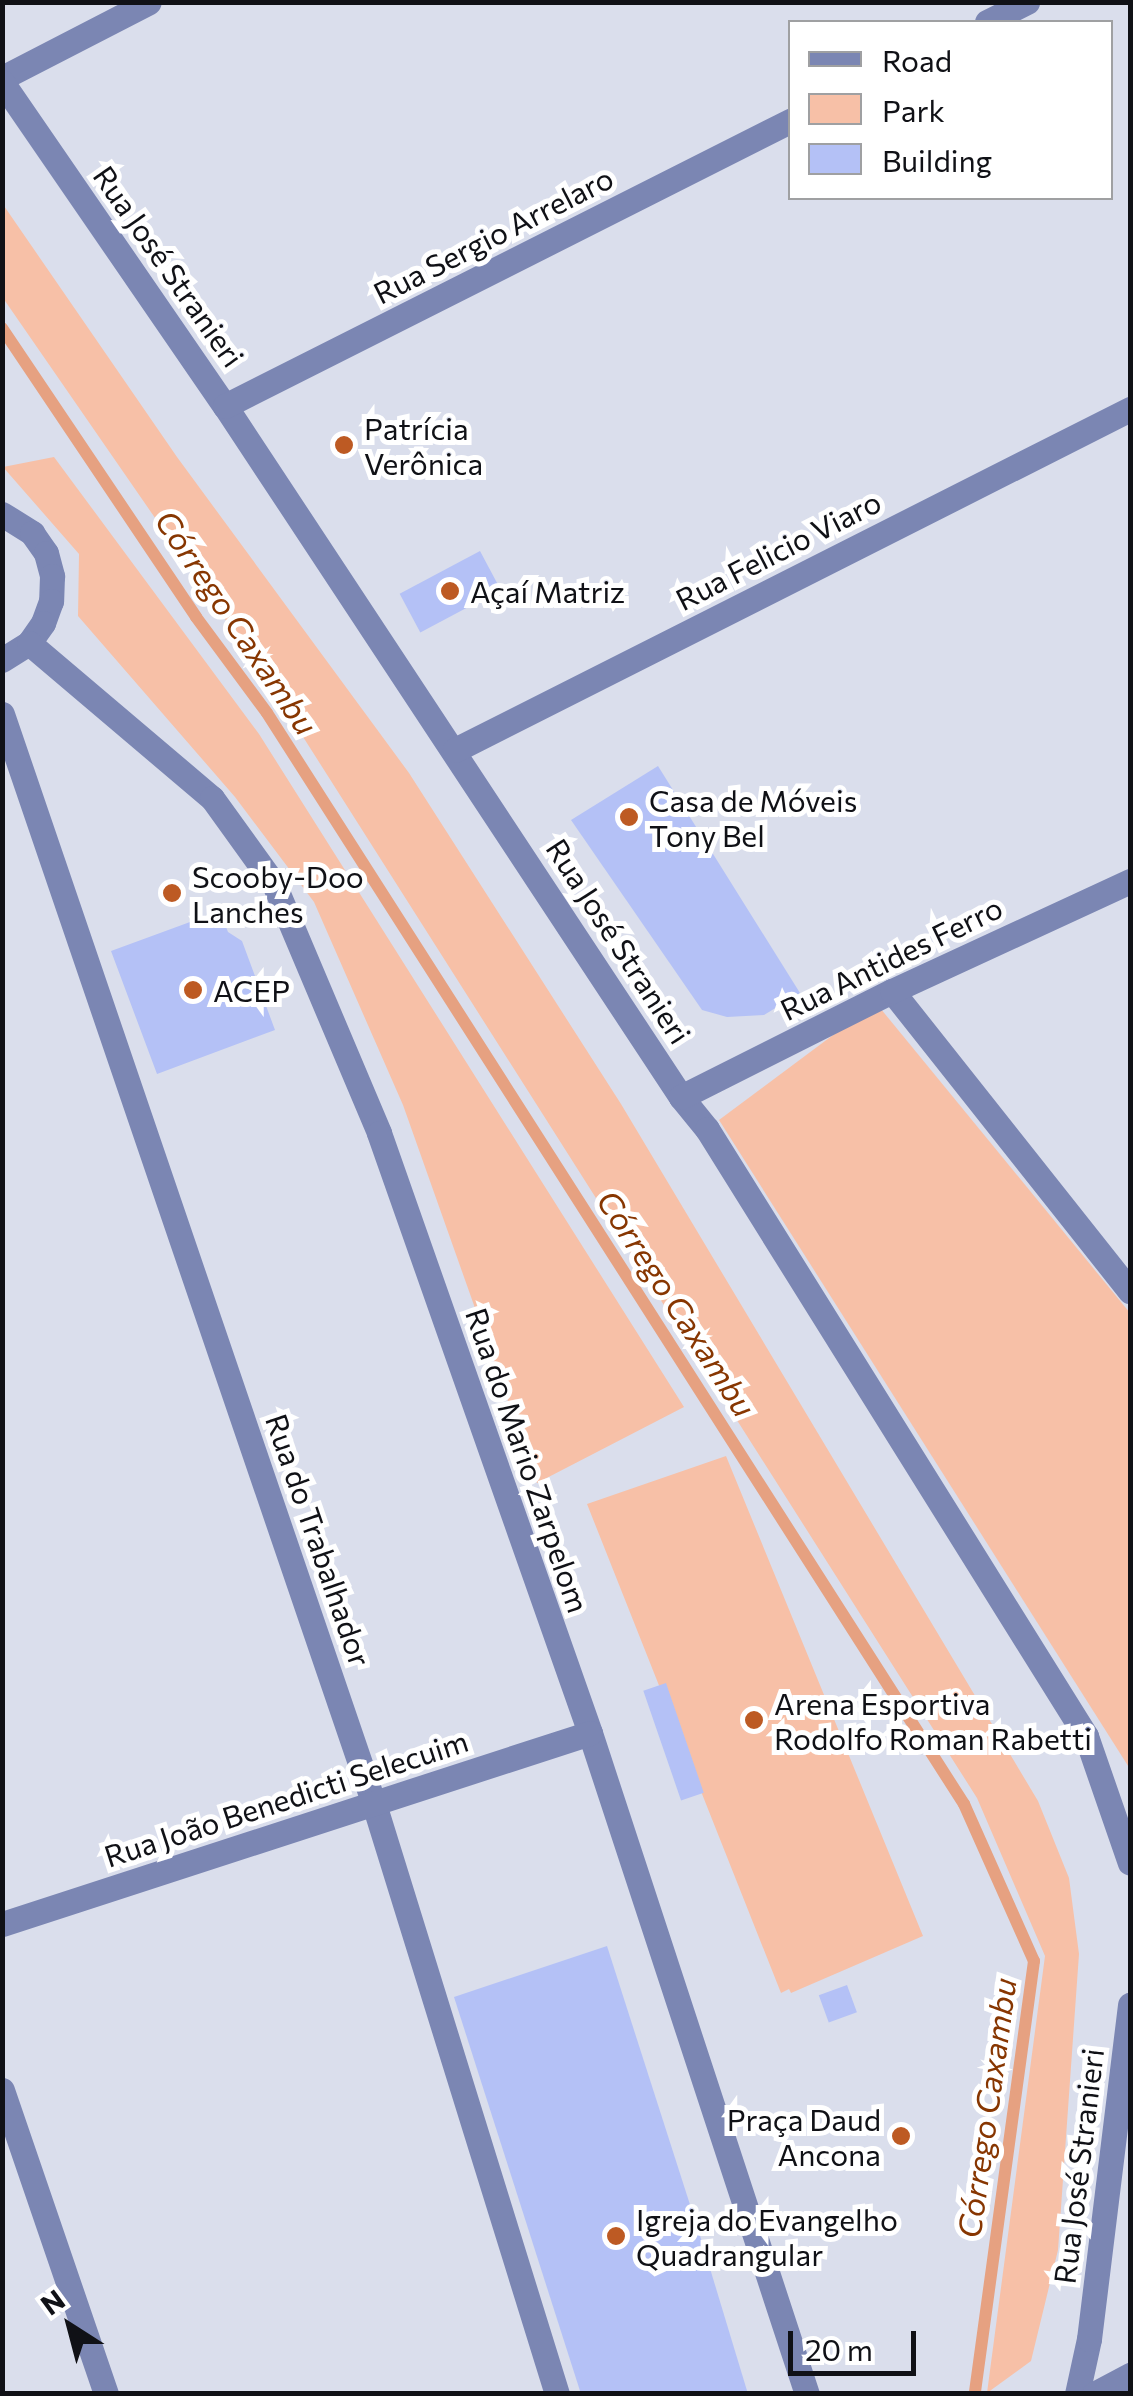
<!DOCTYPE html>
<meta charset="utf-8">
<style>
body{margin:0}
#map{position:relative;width:1133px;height:2396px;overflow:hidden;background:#dadeec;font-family:Commissioner,sans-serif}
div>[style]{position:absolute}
.green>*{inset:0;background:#f7c0a7}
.stream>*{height:12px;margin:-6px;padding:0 6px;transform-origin:6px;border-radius:6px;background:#e6a181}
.building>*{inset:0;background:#b4c1f6;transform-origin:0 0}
.minor>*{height:25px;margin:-12.5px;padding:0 12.5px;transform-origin:12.5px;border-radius:12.5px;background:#7b86b3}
.dots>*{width:28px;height:28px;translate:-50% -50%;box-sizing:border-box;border:5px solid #fff;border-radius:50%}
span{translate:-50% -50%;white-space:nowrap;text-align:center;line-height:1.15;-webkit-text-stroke:10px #fff;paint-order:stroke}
.street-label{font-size:30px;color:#101116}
.poi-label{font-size:30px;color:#101116}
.left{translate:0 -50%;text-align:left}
.right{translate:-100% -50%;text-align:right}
.water-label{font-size:32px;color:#873601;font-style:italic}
.frame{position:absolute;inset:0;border:5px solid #101116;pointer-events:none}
.legend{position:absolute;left:788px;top:20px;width:325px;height:180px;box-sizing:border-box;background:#fff;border:2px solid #9fa0a2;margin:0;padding:12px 18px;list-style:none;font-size:30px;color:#101116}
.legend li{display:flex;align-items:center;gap:20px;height:50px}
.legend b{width:50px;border:2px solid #9fa0a2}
.north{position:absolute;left:20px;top:2276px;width:100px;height:100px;-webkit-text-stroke:8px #fff;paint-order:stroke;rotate:324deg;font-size:28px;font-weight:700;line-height:40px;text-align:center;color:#101116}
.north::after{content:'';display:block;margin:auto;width:35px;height:45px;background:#101116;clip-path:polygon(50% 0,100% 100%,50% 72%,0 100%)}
.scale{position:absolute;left:788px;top:2331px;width:128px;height:45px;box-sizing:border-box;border:5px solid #101116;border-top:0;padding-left:12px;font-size:30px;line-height:35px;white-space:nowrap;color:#101116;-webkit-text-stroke:8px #fff;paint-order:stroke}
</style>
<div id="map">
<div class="green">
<i style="clip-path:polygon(2px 203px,177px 457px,409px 773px,621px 1104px,1038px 1801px,1069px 1878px,1079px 1954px,1058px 2250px,1031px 2361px,987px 2393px,1045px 1956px,977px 1798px,265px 677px,3px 298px)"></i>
<i style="clip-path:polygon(54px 457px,259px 734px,684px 1407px,537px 1483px,403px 1105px,314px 902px,235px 797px,78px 616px,79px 554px,3px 467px)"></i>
<i style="clip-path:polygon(876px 1003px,1130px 1313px,1130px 1769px,719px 1120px)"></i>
<i style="clip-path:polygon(726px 1456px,923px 1936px,791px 1993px,789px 1989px,781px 1993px,587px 1504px)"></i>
</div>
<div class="stream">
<i style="left:2px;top:328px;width:348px;rotate:56.1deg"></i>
<i style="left:196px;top:617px;width:119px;rotate:53.5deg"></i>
<i style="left:267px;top:713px;width:1295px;rotate:57.43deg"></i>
<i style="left:964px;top:1804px;width:172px;rotate:66deg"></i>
<i style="left:1034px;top:1961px;width:437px;rotate:97.8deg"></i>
</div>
<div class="building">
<i style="left:480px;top:551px;width:44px;height:91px;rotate:62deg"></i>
<i style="clip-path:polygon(658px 766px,800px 993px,764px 1015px,727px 1017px,702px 1010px,571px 820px)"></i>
<i style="clip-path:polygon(220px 911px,228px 932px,242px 941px,275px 1030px,157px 1074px,111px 951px)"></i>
<i style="left:666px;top:1683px;width:116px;height:24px;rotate:71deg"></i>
<i style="clip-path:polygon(607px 1946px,702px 2242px,748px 2394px,581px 2394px,454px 1997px)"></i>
<i style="left:847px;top:1985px;width:29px;height:30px;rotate:70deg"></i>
</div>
<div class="minor">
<i style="left:987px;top:22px;width:45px;rotate:-26.6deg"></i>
<i style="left:2px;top:78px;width:165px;rotate:-27.3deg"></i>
<i style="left:2px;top:82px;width:393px;rotate:55.5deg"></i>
<i style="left:225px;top:406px;width:828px;rotate:56.58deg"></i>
<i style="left:681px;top:1097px;width:41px;rotate:50.9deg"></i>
<i style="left:707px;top:1129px;width:716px;rotate:58.02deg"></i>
<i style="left:1086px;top:1736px;width:134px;rotate:70.9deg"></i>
<i style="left:225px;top:406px;width:633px;rotate:-26.77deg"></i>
<i style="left:2px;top:514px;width:36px;rotate:32deg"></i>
<i style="left:32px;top:533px;width:24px;rotate:55deg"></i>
<i style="left:46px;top:553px;width:24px;rotate:75deg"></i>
<i style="left:52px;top:576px;width:25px;rotate:92deg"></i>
<i style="left:51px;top:601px;width:23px;rotate:110deg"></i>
<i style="left:43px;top:623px;width:24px;rotate:125deg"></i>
<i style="left:29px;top:643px;width:32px;rotate:148deg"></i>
<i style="left:29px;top:643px;width:240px;rotate:40.3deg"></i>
<i style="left:212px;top:798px;width:106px;rotate:54.2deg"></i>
<i style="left:274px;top:884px;width:270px;rotate:67.1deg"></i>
<i style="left:379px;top:1133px;width:636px;rotate:70.62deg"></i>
<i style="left:590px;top:1733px;width:696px;rotate:71.83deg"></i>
<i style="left:2px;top:714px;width:1152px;rotate:71.16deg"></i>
<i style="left:374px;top:1804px;width:618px;rotate:72.77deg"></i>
<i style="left:455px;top:750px;width:756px;rotate:-26.8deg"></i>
<i style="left:892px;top:991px;width:383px;rotate:51.6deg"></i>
<i style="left:681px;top:1097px;width:236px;rotate:-26.7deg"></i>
<i style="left:892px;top:991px;width:262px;rotate:-24.8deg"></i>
<i style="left:2px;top:1924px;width:618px;rotate:-18deg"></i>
<i style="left:2px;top:2090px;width:321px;rotate:71.1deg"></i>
<i style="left:1077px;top:2394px;width:56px;rotate:-77.7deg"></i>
<i style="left:1089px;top:2339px;width:337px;rotate:-83deg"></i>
<i style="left:1094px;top:2394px;width:41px;rotate:-27.8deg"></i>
</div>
<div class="dots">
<i style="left:344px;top:445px;background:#bd5a23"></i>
<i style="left:450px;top:591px;background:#bd5a23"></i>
<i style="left:629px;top:817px;background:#bd5a23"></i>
<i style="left:172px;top:893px;background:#bd5a23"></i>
<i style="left:193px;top:990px;background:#bd5a23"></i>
<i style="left:754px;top:1720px;background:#bd5a23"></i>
<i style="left:901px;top:2136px;background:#bd5a23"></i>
<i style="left:616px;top:2236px;background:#bd5a23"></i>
</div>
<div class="street-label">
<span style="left:493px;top:235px;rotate:-27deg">Rua Sergio Arrelaro</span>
<span style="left:169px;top:266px;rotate:55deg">Rua José Stranieri</span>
<span style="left:778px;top:550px;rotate:-27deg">Rua Felicio Viaro</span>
<span style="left:619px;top:941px;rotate:57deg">Rua José Stranieri</span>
<span style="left:891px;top:958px;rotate:-26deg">Rua Antides Ferro</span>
<span style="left:528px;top:1460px;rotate:71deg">Rua do Mario Zarpelom</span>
<span style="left:319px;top:1540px;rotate:71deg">Rua do Trabalhador</span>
<span style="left:286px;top:1798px;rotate:-18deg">Rua João Benedicti Selecuim</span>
<span style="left:1078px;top:2166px;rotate:-83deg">Rua José Stranieri</span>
</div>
<div class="poi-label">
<span class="left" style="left:364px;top:445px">Patrícia<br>Verônica</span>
<span class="left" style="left:470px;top:591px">Açaí Matriz</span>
<span class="left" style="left:649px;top:817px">Casa de Móveis<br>Tony Bel</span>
<span class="left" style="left:192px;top:893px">Scooby-Doo<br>Lanches</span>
<span class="left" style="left:213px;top:990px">ACEP</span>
<span class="left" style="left:774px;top:1720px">Arena Esportiva<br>Rodolfo Roman Rabetti</span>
<span class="right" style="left:881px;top:2136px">Praça Daud<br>Ancona</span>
<span class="left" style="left:636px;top:2236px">Igreja do Evangelho<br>Quadrangular</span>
</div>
<div class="water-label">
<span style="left:237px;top:622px;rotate:56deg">Córrego Caxambu</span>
<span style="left:677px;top:1303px;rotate:57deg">Córrego Caxambu</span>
<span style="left:986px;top:2108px;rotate:-82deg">Córrego Caxambu</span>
</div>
<div class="frame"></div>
<ul class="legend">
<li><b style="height:12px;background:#7b86b3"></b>Road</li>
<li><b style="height:28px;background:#f7c0a7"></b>Park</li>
<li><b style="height:28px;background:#b4c1f6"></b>Building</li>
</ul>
<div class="north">N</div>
<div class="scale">20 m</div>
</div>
